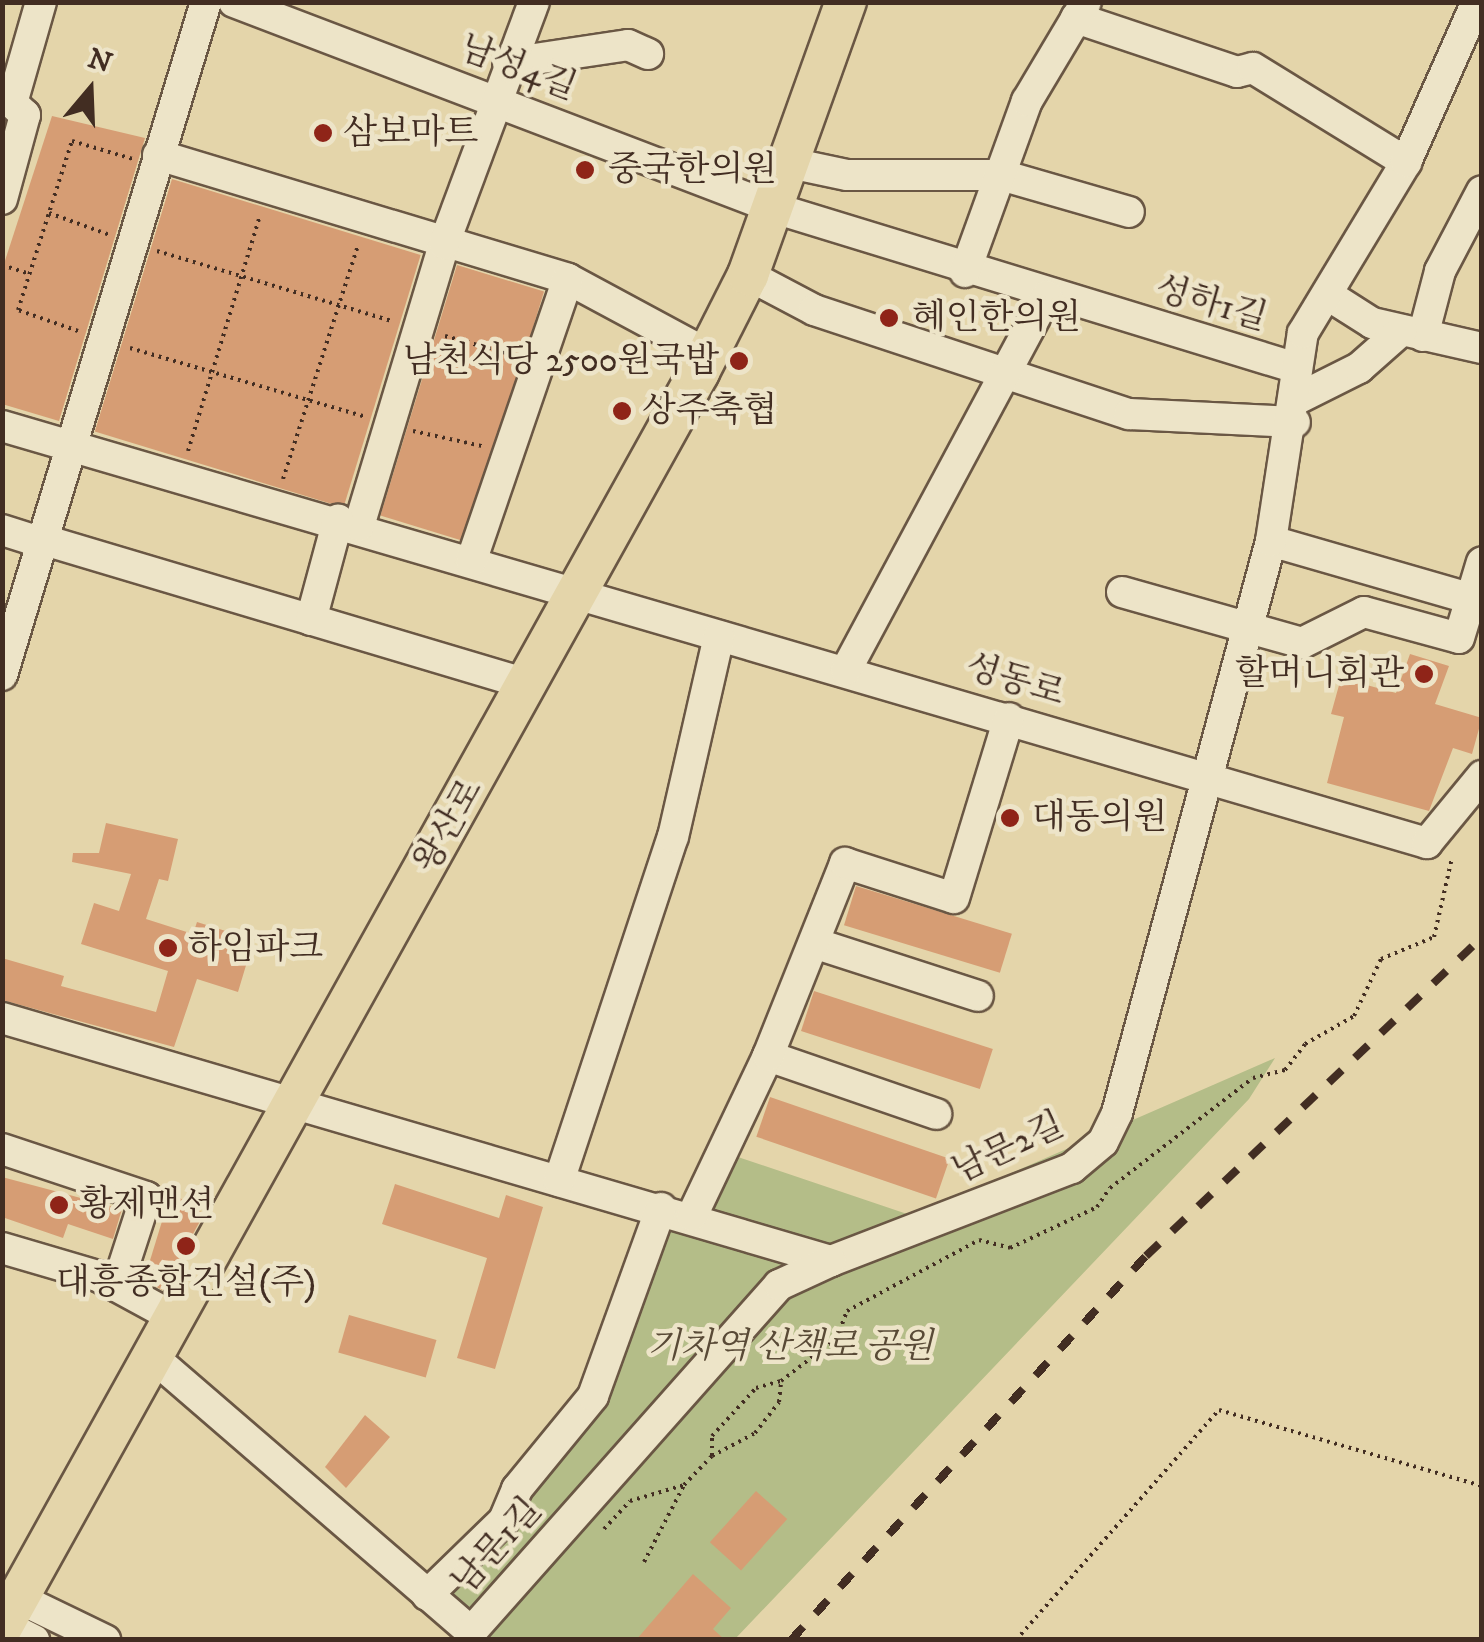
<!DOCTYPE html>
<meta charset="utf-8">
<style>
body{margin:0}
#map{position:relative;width:1484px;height:1642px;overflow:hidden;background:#e4d5aa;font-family:"IM FELL DW Pica","Noto Serif KR",serif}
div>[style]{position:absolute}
.green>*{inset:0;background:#b4bd88}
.building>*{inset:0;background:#d69d74;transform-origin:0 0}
.path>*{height:4px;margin-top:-2px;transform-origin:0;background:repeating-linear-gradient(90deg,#422d22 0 2.5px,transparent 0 7.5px)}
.roads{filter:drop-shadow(2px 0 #6a5744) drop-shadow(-2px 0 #6a5744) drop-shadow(0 2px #6a5744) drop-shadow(0 -2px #6a5744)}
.minor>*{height:30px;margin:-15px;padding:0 15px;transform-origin:15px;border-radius:15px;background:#ede4c8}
.major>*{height:40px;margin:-20px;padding:0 20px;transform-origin:20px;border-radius:20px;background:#e4d5aa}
.rail>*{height:8px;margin-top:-4px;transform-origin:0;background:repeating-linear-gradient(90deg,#422d22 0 18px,transparent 0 36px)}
.dots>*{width:28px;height:28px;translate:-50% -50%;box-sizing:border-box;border:5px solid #ede4c8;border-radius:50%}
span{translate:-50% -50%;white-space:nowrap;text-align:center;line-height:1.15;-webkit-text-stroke:9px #ede4c8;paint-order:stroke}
.street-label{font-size:35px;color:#422d22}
.poi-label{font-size:35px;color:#422d22}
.left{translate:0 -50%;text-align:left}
.right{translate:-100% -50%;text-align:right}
.park-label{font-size:35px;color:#594a36;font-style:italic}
.frame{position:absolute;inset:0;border:5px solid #422d22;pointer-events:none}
.north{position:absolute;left:40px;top:40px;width:100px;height:100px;-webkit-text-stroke:8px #ede4c8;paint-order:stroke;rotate:19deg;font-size:28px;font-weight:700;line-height:40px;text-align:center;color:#422d22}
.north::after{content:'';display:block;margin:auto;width:35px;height:45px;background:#422d22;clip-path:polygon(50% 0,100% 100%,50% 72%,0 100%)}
</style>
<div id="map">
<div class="green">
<i style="clip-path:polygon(1275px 1058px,1249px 1099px,735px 1639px,450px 1640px,454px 1577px,605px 1388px,663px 1214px,732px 1155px,913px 1216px)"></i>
</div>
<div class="building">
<i style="clip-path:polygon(52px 116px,145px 138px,59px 421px,2px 404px,2px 270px)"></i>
<i style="left:172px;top:179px;width:260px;height:264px;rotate:17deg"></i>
<i style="left:457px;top:265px;width:91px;height:262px;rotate:17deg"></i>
<i style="clip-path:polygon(1410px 654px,1449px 666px,1435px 704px,1482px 718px,1472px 754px,1453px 748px,1429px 811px,1327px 783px,1344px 717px,1331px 714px,1341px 678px,1396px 693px)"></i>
<i style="clip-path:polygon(106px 823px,178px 839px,168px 881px,159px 879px,146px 919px,193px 934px,197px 922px,232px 933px,228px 945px,250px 952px,238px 992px,197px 979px,174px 1047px,2px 1000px,2px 958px,64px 976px,61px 986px,156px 1012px,168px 971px,81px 944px,94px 903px,119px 911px,131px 874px,72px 862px,73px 853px,99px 853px)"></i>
<i style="left:856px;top:886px;width:163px;height:41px;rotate:17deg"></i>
<i style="left:814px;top:991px;width:188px;height:42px;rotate:18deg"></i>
<i style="left:770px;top:1097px;width:190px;height:42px;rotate:19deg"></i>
<i style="clip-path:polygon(2px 1177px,122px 1209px,113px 1239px,68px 1224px,63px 1238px,2px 1217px)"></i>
<i style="clip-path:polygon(395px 1184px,499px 1218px,506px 1195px,543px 1207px,495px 1369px,457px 1358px,487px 1258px,382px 1224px)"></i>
<i style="clip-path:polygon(171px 1192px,204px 1214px,162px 1290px,144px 1280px)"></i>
<i style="left:349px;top:1315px;width:91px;height:39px;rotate:16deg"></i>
<i style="clip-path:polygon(365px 1415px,390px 1437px,346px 1488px,325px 1467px)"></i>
<i style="left:756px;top:1491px;width:42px;height:69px;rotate:42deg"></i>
<i style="clip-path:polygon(693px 1574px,731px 1608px,713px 1629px,725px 1640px,636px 1640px)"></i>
</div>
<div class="path">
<i style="left:49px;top:213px;width:65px;rotate:19.8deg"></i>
<i style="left:157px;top:251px;width:245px;rotate:16.6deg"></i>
<i style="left:2px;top:265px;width:29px;rotate:18deg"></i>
<i style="left:78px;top:331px;width:64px;rotate:-160.7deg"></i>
<i style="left:18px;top:310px;width:177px;rotate:-72.3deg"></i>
<i style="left:72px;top:141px;width:64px;rotate:16.4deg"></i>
<i style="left:445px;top:336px;width:71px;rotate:15.6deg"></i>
<i style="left:130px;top:348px;width:246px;rotate:16.3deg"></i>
<i style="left:413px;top:431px;width:71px;rotate:12.3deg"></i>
<i style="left:188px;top:451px;width:246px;rotate:-73deg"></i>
<i style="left:283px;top:479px;width:246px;rotate:-72.2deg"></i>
<i style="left:712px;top:1456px;width:49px;rotate:-28.1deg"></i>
<i style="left:755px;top:1433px;width:39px;rotate:-52deg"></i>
<i style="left:779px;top:1402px;width:20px;rotate:-84deg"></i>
<i style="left:604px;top:1529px;width:38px;rotate:-47deg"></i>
<i style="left:630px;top:1501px;width:56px;rotate:-16.5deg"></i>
<i style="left:684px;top:1485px;width:40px;rotate:-46deg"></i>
<i style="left:712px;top:1456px;width:20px;rotate:-90deg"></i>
<i style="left:712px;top:1436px;width:65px;rotate:-47.5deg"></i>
<i style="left:756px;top:1388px;width:26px;rotate:-16deg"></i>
<i style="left:781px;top:1381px;width:71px;rotate:-37.5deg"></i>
<i style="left:837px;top:1338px;width:29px;rotate:-70deg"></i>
<i style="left:847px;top:1311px;width:150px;rotate:-28.3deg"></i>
<i style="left:979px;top:1240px;width:32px;rotate:14deg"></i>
<i style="left:1010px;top:1248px;width:96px;rotate:-25.2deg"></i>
<i style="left:1097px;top:1207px;width:23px;rotate:-56deg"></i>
<i style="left:1110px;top:1188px;width:180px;rotate:-37.6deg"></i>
<i style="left:1253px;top:1078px;width:33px;rotate:-14deg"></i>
<i style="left:1285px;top:1070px;width:33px;rotate:-52deg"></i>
<i style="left:1305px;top:1044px;width:56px;rotate:-29.7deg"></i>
<i style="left:1354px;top:1016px;width:63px;rotate:-64.7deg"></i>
<i style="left:1381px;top:959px;width:57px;rotate:-22.5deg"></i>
<i style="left:1434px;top:937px;width:81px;rotate:-77.2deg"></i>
<i style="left:644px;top:1562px;width:87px;rotate:-62.5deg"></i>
<i style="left:1016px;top:1640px;width:307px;rotate:-48.6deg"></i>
<i style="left:1219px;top:1410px;width:274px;rotate:16.1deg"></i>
</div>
<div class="roads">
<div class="minor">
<i style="left:234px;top:2px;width:578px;rotate:20.88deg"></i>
<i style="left:774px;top:208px;width:543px;rotate:17.03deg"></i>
<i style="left:1076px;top:18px;width:170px;rotate:18.5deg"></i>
<i style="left:1237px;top:72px;width:16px;rotate:-14deg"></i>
<i style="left:1253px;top:68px;width:180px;rotate:31.6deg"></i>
<i style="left:508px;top:63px;width:121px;rotate:-8.5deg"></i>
<i style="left:628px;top:45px;width:22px;rotate:24deg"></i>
<i style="left:158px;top:155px;width:428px;rotate:16.8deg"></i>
<i style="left:568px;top:279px;width:158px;rotate:28.3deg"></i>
<i style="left:790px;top:163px;width:58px;rotate:11.9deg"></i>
<i style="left:847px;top:175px;width:154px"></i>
<i style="left:1001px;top:175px;width:133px;rotate:16.1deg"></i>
<i style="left:2px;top:199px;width:87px;rotate:-74.7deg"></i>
<i style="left:25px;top:115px;width:18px;rotate:-137deg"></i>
<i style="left:12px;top:103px;width:105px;rotate:-74deg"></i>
<i style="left:965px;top:272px;width:182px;rotate:-70.1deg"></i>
<i style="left:1027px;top:101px;width:115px;rotate:-59.2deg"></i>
<i style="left:748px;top:275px;width:75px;rotate:27.9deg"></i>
<i style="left:814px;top:310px;width:332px;rotate:18.3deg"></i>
<i style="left:1129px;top:414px;width:166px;rotate:2.8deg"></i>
<i style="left:1328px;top:295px;width:52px;rotate:32.5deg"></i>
<i style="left:1372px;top:323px;width:113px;rotate:12.8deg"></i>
<i style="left:1423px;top:336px;width:67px;rotate:-75.3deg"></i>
<i style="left:1440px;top:271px;width:90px;rotate:-62.3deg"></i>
<i style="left:1295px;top:400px;width:72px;rotate:-26.6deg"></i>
<i style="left:1359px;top:368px;width:57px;rotate:-41.5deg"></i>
<i style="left:2px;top:426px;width:1485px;rotate:16.31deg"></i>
<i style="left:1427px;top:843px;width:87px;rotate:-50.6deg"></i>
<i style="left:359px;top:526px;width:295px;rotate:-73.2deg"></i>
<i style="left:444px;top:244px;width:258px;rotate:-69.6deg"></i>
<i style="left:2px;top:530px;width:43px;rotate:17.6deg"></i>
<i style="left:44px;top:540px;width:507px;rotate:16.61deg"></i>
<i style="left:1271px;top:541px;width:220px;rotate:16.1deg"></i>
<i style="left:471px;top:562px;width:299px;rotate:-71.1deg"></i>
<i style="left:1122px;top:592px;width:187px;rotate:15.8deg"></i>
<i style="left:1302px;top:643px;width:69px;rotate:-26.6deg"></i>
<i style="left:1364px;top:612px;width:98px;rotate:15.3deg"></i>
<i style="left:1459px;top:638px;width:79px;rotate:-73.2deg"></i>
<i style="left:311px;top:620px;width:104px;rotate:-74.9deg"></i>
<i style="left:846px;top:670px;width:425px;rotate:-61.8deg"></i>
<i style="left:2px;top:675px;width:703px;rotate:-73.14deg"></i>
<i style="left:817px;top:944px;width:169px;rotate:17.9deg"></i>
<i style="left:2px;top:1018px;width:864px;rotate:16.34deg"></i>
<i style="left:831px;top:1261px;width:258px;rotate:-21.1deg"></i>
<i style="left:1072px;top:1168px;width:40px;rotate:-40deg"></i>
<i style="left:1103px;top:1142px;width:32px;rotate:-64deg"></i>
<i style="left:1117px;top:1113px;width:592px;rotate:-74.93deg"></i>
<i style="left:1271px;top:541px;width:210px;rotate:-81.3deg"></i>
<i style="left:1303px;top:333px;width:200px;rotate:-58.9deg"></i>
<i style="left:1406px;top:162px;width:175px;rotate:-66.1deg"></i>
<i style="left:768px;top:1056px;width:178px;rotate:19deg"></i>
<i style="left:2px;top:1149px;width:152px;rotate:18.4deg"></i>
<i style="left:146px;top:1197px;width:94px;rotate:108deg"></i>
<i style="left:559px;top:1181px;width:362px;rotate:-71.7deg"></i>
<i style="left:673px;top:837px;width:206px;rotate:-77.1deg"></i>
<i style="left:692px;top:1216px;width:177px;rotate:-64.6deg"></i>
<i style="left:768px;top:1056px;width:208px;rotate:-68.2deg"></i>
<i style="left:845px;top:863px;width:114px;rotate:17.8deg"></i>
<i style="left:954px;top:898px;width:188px;rotate:-73deg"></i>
<i style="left:2px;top:1248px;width:100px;rotate:16.3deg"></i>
<i style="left:98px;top:1276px;width:88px;rotate:28.6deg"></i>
<i style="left:154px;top:1358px;width:419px;rotate:40.8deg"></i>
<i style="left:471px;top:1632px;width:464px;rotate:-48.4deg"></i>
<i style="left:779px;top:1285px;width:57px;rotate:-24.8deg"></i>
<i style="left:427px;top:1595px;width:107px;rotate:-44.2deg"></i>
<i style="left:504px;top:1520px;width:34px;rotate:-67deg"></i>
<i style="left:517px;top:1489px;width:120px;rotate:-50.7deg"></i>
<i style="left:593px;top:1396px;width:200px;rotate:-70.1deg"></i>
<i style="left:18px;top:1598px;width:97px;rotate:25.8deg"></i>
<i style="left:4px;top:1625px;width:34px;rotate:27deg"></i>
</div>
<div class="major">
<i style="left:2px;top:1627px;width:1436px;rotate:-60.95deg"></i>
<i style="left:699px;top:372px;width:109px;rotate:-63.2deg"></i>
<i style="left:748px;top:275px;width:290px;rotate:-70.3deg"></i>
</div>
</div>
<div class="rail">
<i style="left:791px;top:1640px;width:523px;rotate:-47.25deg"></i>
<i style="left:1146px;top:1256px;width:463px;rotate:-43.5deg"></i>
</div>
<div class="dots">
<i style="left:323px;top:133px;background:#8f2418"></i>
<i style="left:585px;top:170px;background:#8f2418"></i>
<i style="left:889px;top:318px;background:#8f2418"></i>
<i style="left:739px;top:361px;background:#8f2418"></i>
<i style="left:622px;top:411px;background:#8f2418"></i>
<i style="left:1424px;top:674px;background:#8f2418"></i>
<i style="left:1010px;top:818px;background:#8f2418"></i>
<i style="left:168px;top:948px;background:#8f2418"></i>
<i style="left:59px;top:1205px;background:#8f2418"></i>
<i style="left:186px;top:1246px;background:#8f2418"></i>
</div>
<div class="street-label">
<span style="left:518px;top:68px;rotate:21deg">남성4길</span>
<span style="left:1211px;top:304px;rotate:16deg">성하1길</span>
<span style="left:1015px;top:681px;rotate:17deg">성동로</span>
<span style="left:449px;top:826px;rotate:-60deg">왕산로</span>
<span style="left:1008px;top:1148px;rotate:-25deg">남문2길</span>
<span style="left:497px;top:1546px;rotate:-48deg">남문1길</span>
</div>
<div class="poi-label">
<span class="left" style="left:343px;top:133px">삼보마트</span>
<span class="left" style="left:608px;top:170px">중국한의원</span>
<span class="left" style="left:912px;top:318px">혜인한의원</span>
<span class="right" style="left:719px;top:361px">남천식당 2500원국밥</span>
<span class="left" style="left:642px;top:411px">상주축협</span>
<span class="right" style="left:1404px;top:674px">할머니회관</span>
<span class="left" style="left:1032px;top:818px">대동의원</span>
<span class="left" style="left:188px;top:948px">하임파크</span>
<span class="left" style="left:79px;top:1205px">황제맨션</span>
<span style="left:186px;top:1283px">대흥종합건설(주)</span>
</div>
<div class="park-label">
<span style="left:790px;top:1347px">기차역 산책로 공원</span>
</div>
<div class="frame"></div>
<div class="north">N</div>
</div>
